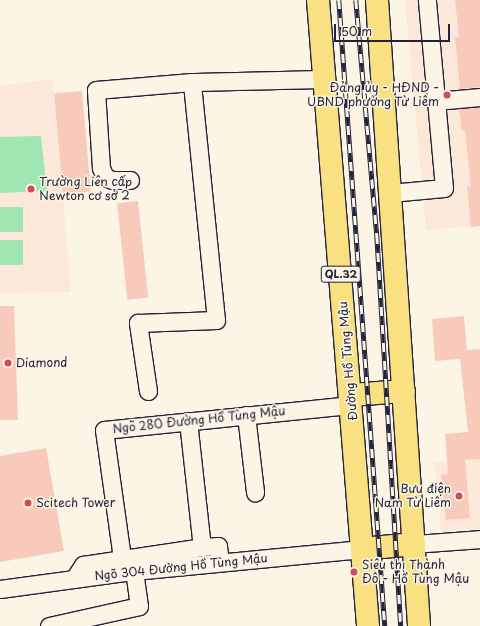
<!DOCTYPE html>
<meta charset="utf-8">
<style>
body{margin:0}
#map{position:relative;width:480px;height:626px;overflow:hidden;background:#fcf5e5;font-family:"Playpen Sans",sans-serif}
div>[style]{position:absolute}
.built>*{inset:0;background:#fbe8d8}
.green>*{inset:0;background:#a0e6b3;transform-origin:0 0}
.building>*{inset:0;background:#f8cabb;transform-origin:0 0}
.roads{filter:drop-shadow(1px 0 #22223b) drop-shadow(-1px 0 #22223b) drop-shadow(0 1px #22223b) drop-shadow(0 -1px #22223b)}
.minor>*{height:17px;margin:-8.5px;padding:0 8.5px;transform-origin:8.5px;border-radius:8.5px;background:#fcf5e5}
.highway>*{height:22px;margin:-11px;padding:0 11px;transform-origin:11px;border-radius:11px;background:#f9e181}
.rail>*{height:4.5px;margin-top:-2.25px;transform-origin:0;background:repeating-linear-gradient(90deg,#fcf5e5 0 9px,#22223b 0 18px);box-sizing:border-box;border-block:1px solid #22223b}
.dots>*{width:11px;height:11px;translate:-50% -50%;box-sizing:border-box;border:2px solid #fcf5e5;border-radius:50%}
span{translate:-50% -50%;white-space:nowrap;text-align:center;line-height:1.15;-webkit-text-stroke:3px #fcf5e5;paint-order:stroke}
.shield-label span{padding:1px 3px;background:#fcf5e5;border:1px solid;border-radius:3px;-webkit-text-stroke-width:0}
.shield-label{font-size:11px;color:#22223b;font-weight:700}
.poi-label{font-size:12px;color:#22223b}
.right{translate:-100% -50%;text-align:right}
.left{translate:0 -50%;text-align:left}
.street-label{font-size:12px;color:#22223b}
.scale{position:absolute;left:334px;top:24px;width:116px;height:18px;box-sizing:border-box;border:2px solid #22223b;border-top:0;padding-left:5px;font-size:12px;line-height:14px;white-space:nowrap;color:#22223b;-webkit-text-stroke:3px #fcf5e5;paint-order:stroke}
</style>
<div id="map">
<div class="built">
<i style="clip-path:polygon(405px 0,480px 0,480px 225px,426px 230px)"></i>
<i style="clip-path:polygon(53px 79px,71px 292px,0 293px,0 86px)"></i>
<i style="clip-path:polygon(480px 459px,480px 529px,441px 532px,435px 463px)"></i>
</div>
<div class="green">
<i style="clip-path:polygon(41px 136px,47px 191px,0 193px,0 137px)"></i>
<i style="left:0;top:207px;width:23px;height:25px"></i>
<i style="left:0;top:240px;width:23px;height:25px"></i>
</div>
<div class="building">
<i style="clip-path:polygon(455px 0,480px 0,480px 87px,460px 89px,455px 37px,459px 37px)"></i>
<i style="left:82px;top:91px;width:101px;height:28px;rotate:85deg"></i>
<i style="clip-path:polygon(480px 107px,480px 226px,471px 227px,467px 187px,471px 186px,465px 131px,462px 131px,459px 109px)"></i>
<i style="left:138px;top:201px;width:97px;height:21px;rotate:84deg"></i>
<i style="clip-path:polygon(0 306px,14px 306px,18px 420px,0 420px)"></i>
<i style="clip-path:polygon(464px 316px,467px 350px,480px 349px,480px 459px,465px 460px,470px 518px,446px 520px,441px 475px,448px 474px,445px 434px,468px 432px,460px 359px,435px 361px,432px 319px)"></i>
<i style="clip-path:polygon(46px 448px,64px 551px,0 562px,0 456px)"></i>
</div>
<div class="roads">
<div class="minor">
<i style="left:436px;top:101px;width:44px;rotate:-5.2deg"></i>
<i style="left:130px;top:180px;width:18px;rotate:180deg"></i>
<i style="left:112px;top:180px;width:8px;rotate:-157deg"></i>
<i style="left:105px;top:177px;width:10px;rotate:-114deg"></i>
<i style="left:101px;top:168px;width:78px;rotate:-93.7deg"></i>
<i style="left:96px;top:90px;width:96px;rotate:-4.8deg"></i>
<i style="left:192px;top:82px;width:132px;rotate:-1.3deg"></i>
<i style="left:390px;top:193px;width:54px;rotate:-5.3deg"></i>
<i style="left:444px;top:188px;width:189px;rotate:-95.2deg"></i>
<i style="left:148px;top:391px;width:69px;rotate:-98.4deg"></i>
<i style="left:138px;top:323px;width:78px;rotate:-2.2deg"></i>
<i style="left:216px;top:320px;width:239px;rotate:-95.8deg"></i>
<i style="left:246px;top:415px;width:78px;rotate:83.3deg"></i>
<i style="left:188px;top:421px;width:127px;rotate:83.7deg"></i>
<i style="left:414px;top:544px;width:66px;rotate:-4.3deg"></i>
<i style="left:122px;top:558px;width:129px;rotate:-98deg"></i>
<i style="left:104px;top:430px;width:249px;rotate:-5.8deg"></i>
<i style="left:74px;top:579px;width:17px;rotate:-57deg"></i>
<i style="left:83px;top:565px;width:120px;rotate:-8.6deg"></i>
<i style="left:202px;top:547px;width:16px;rotate:-4deg"></i>
<i style="left:218px;top:546px;width:16px;rotate:83deg"></i>
<i style="left:0;top:589px;width:135px;rotate:-7.7deg"></i>
<i style="left:134px;top:571px;width:229px;rotate:-5.5deg"></i>
<i style="left:49px;top:626px;width:92px;rotate:-12.5deg"></i>
<i style="left:139px;top:606px;width:35px;rotate:-98deg"></i>
</div>
<div class="highway">
<i style="left:318px;top:0;width:628px;rotate:85.43deg"></i>
<i style="left:377px;top:0;width:627px;rotate:86.16deg"></i>
<i style="left:351px;top:395px;width:53px;rotate:-4.3deg"></i>
<i style="left:362px;top:549px;width:52px;rotate:-5.5deg"></i>
</div>
</div>
<div class="rail">
<i style="left:339px;top:0;width:628px;rotate:85.8deg"></i>
<i style="left:356px;top:0;width:236px;rotate:84.9deg"></i>
<i style="left:377px;top:235px;width:392px;rotate:86.5deg"></i>
</div>
<div class="dots">
<i style="left:447px;top:95px;background:#d1495b"></i>
<i style="left:31px;top:189px;background:#d1495b"></i>
<i style="left:8px;top:363px;background:#d1495b"></i>
<i style="left:459px;top:496px;background:#d1495b"></i>
<i style="left:28px;top:503px;background:#d1495b"></i>
<i style="left:354px;top:572px;background:#d1495b"></i>
</div>
<div class="shield-label">
<span style="left:341px;top:274px">QL.32</span>
</div>
<div class="poi-label">
<span class="right" style="left:439px;top:95px">Đảng ủy - HĐND -<br>UBND phường Từ Liêm</span>
<span class="left" style="left:39px;top:189px">Trường Liên cấp<br>Newton cơ sở 2</span>
<span class="left" style="left:16px;top:363px">Diamond</span>
<span class="right" style="left:451px;top:496px">Bưu điện<br>Nam Từ Liêm</span>
<span class="left" style="left:36px;top:503px">Scitech Tower</span>
<span class="left" style="left:362px;top:572px">Siêu thị Thành<br>Đô - Hồ Tùng Mậu</span>
</div>
<div class="street-label">
<span style="left:348px;top:361px;rotate:-95deg">Đường Hồ Tùng Mậu</span>
<span style="left:199px;top:420px;rotate:-6deg">Ngõ 280 Đường Hồ Tùng Mậu</span>
<span style="left:181px;top:567px;rotate:-6deg">Ngõ 304 Đường Hồ Tùng Mậu</span>
</div>
<div class="scale">50 m</div>
</div>
